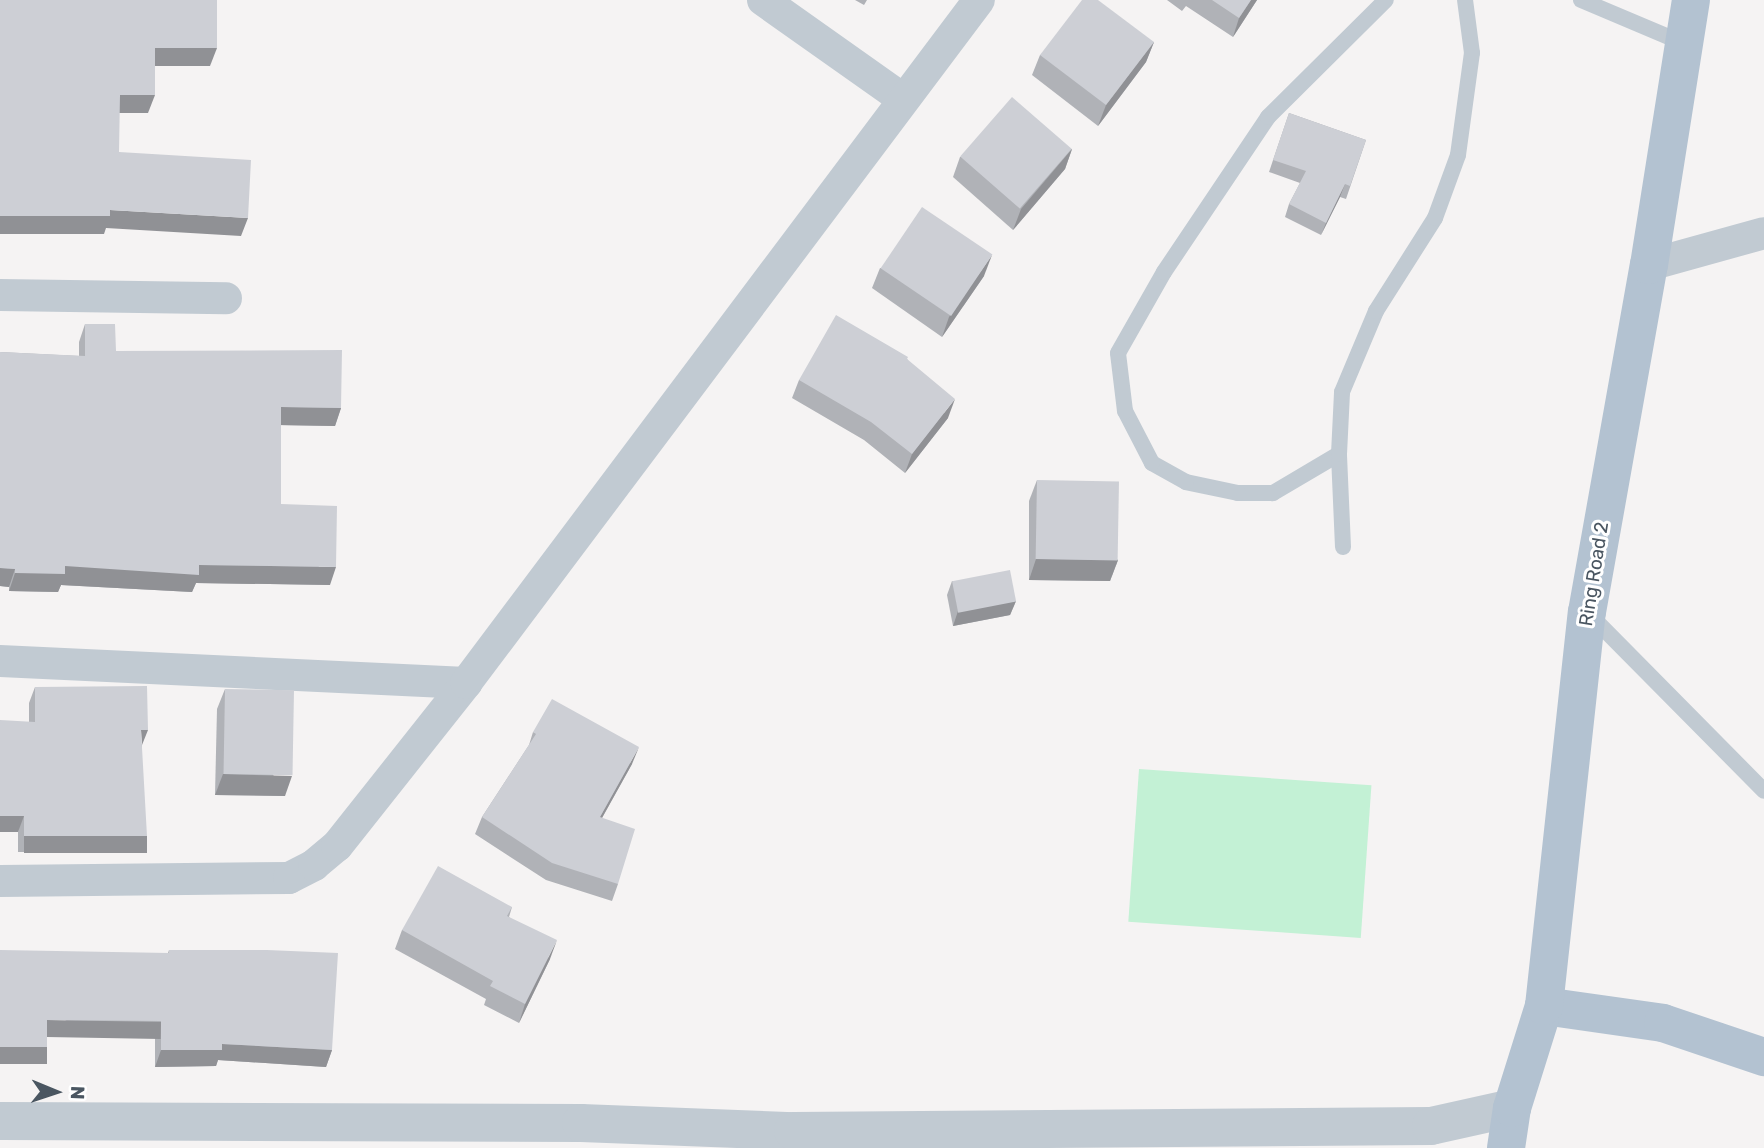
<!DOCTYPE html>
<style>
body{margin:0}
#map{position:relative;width:1764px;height:1148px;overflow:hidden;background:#f5f3f3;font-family:Rubik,sans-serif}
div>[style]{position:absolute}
.green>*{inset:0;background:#c3f1d5;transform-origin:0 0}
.service>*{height:16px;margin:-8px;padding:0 8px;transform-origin:8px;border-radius:8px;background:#c1cad2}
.minor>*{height:32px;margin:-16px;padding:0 16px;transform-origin:16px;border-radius:16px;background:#c1cad2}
.tertiary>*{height:38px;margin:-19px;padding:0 19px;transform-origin:19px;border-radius:19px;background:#c1cad2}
.primary>*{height:38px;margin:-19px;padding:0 19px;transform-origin:19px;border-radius:19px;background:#b3c2d1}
.wall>*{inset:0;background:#b0b2b7}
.shaded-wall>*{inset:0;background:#909195;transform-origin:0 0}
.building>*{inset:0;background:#cdcfd5;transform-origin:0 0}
span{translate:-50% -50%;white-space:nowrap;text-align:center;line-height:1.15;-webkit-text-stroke:6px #fff;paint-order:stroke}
.street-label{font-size:19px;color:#4a5661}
.north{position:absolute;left:21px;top:1057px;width:70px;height:70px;-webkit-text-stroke:5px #fff;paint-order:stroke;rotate:92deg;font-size:19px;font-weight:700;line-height:28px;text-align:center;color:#4a5661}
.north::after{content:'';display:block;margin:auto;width:24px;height:32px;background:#4a5661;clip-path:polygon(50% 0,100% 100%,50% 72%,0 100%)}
</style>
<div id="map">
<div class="green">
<i style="left:1139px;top:769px;width:233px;height:153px;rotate:4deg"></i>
</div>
<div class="service">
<i style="left:1581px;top:0;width:111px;rotate:22.9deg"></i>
<i style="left:1339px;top:454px;width:77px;rotate:149.4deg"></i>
<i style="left:1273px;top:493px;width:35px;rotate:180deg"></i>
<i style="left:1238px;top:493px;width:53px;rotate:-168.1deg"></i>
<i style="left:1186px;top:482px;width:39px;rotate:-151deg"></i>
<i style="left:1152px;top:463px;width:59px;rotate:-117.4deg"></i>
<i style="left:1125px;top:411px;width:58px;rotate:-96.9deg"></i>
<i style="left:1118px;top:353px;width:93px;rotate:-60.4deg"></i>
<i style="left:1164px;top:272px;width:187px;rotate:-56.1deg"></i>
<i style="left:1268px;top:117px;width:166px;rotate:-44.8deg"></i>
<i style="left:1343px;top:547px;width:93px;rotate:-92.5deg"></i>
<i style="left:1339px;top:454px;width:62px;rotate:-87.2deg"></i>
<i style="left:1342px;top:392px;width:88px;rotate:-67.2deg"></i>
<i style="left:1376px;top:311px;width:110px;rotate:-57.6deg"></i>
<i style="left:1435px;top:218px;width:67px;rotate:-69.9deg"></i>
<i style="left:1458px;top:155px;width:103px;rotate:-82.2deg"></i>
<i style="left:1472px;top:53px;width:53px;rotate:-97.5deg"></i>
<i style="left:1591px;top:616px;width:246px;rotate:45.3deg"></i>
</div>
<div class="minor">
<i style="left:763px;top:0;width:171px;rotate:35.3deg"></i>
<i style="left:1649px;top:265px;width:119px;rotate:-15.5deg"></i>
<i style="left:0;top:295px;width:226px;rotate:0.8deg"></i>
<i style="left:0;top:661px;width:467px;rotate:2.7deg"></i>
<i style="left:0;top:881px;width:289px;rotate:-0.6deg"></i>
<i style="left:289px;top:878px;width:28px;rotate:-27deg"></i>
<i style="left:314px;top:865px;width:30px;rotate:-40deg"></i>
<i style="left:337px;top:846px;width:208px;rotate:-51.6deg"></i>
<i style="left:466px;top:683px;width:854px;rotate:-53.09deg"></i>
</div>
<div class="tertiary">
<i style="left:0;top:1121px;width:581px;rotate:0.2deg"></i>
<i style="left:581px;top:1123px;width:212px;rotate:2.2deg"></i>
<i style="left:793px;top:1131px;width:638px;rotate:-0.45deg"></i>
<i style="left:1431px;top:1126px;width:83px;rotate:-12.5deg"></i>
</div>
<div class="primary">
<i style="left:1544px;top:1006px;width:120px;rotate:8.1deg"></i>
<i style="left:1663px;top:1023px;width:107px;rotate:18.6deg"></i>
<i style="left:1506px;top:1148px;width:40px;rotate:-81.5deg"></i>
<i style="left:1512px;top:1108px;width:107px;rotate:-72.6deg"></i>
<i style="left:1544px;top:1006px;width:396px;rotate:-83.8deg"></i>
<i style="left:1587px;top:612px;width:352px;rotate:-79.9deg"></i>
<i style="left:1649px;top:265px;width:268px;rotate:-81deg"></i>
</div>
<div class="wall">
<i style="clip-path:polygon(855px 0,867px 0,864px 5px)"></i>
<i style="clip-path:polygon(1167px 0,1257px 0,1233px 37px,1186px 6px,1182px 11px)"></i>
<i style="clip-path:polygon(1154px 42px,1146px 62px,1098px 126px,1032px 75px,1040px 55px)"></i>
<i style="clip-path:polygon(1289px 113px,1366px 140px,1346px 199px,1340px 197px,1321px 235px,1285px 217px,1289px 204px,1300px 183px,1269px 172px)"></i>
<i style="clip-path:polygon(1072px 149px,1065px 169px,1013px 230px,953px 177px,960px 157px)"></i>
<i style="clip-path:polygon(880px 268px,984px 276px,942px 337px,872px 288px)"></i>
<i style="clip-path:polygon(85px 324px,116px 351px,341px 408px,335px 426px,281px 425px,281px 504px,330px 585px,196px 583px,192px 592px,61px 585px,58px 592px,9px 591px,9px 587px,0 586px,0 352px,79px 356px,79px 342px)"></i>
<i style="clip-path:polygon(907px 359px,948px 418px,905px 473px,864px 440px,792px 398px,799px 380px)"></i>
<i style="clip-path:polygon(1037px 480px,1118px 560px,1110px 581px,1029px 580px,1029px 501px)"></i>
<i style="clip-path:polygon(952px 581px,1016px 601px,1010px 615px,953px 626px,947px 595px)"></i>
<i style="clip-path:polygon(35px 687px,142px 744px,142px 852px,18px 852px,18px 832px,29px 722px,29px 703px)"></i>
<i style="clip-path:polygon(225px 689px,285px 796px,215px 795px,217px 709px)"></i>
<i style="clip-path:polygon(533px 732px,632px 764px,602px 818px,618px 884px,612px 901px,546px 880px,475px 834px,482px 817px,529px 745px)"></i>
<i style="clip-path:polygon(512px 907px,509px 917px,550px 959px,519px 1023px,484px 1005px,486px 999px,395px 949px,402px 930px)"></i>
<i style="clip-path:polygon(169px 950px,332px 1050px,326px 1067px,218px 1060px,216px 1066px,155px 1067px,155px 1037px,47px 1036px,47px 1047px,41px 1064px,0 1064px,168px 953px)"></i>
</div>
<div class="shaded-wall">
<i style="clip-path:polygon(1251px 0,1257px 0,1233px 37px,1239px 18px)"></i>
<i style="clip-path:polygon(1154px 42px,1146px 62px,1098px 126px,1106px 105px)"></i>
<i style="clip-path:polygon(155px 48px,217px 48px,210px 66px,149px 66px)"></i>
<i style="clip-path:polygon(120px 95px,155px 95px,148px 113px,113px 113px)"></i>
<i style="clip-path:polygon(1072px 149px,1065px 169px,1013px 230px,1021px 209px)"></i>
<i style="clip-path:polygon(1345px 184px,1340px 197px,1321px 235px,1326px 223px)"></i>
<i style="clip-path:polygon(110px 210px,248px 218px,241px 236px,106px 228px,104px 234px,0 234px,0 216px)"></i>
<i style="clip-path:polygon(992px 255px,984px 276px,942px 337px,949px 317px)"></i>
<i style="clip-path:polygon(955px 399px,948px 418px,905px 473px,912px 454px)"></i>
<i style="clip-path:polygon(281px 407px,341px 408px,335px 426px,275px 425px)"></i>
<i style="clip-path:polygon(1036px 559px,1118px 560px,1110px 581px,1029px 580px)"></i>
<i style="clip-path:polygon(199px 565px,336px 567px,330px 585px,196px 583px,192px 592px,61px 585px,58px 592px,9px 591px,15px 573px,65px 566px)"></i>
<i style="clip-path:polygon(0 568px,15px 569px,9px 587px,0 586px)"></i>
<i style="clip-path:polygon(1016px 601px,1010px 615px,953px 626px,958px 611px)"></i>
<i style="clip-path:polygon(141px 730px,148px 730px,142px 745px)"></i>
<i style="clip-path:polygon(639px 747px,632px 764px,593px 834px,600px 817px)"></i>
<i style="clip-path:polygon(223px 774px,292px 776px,285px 796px,215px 795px)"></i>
<i style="clip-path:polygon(0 816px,24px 816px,18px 832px,0 832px)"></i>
<i style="left:24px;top:836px;width:123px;height:17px"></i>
<i style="clip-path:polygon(557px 940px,550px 959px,519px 1023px,525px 1004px)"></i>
<i style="left:47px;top:1020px;width:114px;height:17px;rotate:1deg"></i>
<i style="clip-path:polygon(222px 1044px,332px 1050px,326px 1067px,218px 1060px,216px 1066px,155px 1067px,161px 1050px)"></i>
<i style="left:0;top:1047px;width:47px;height:17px"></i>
</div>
<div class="building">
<i style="clip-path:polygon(0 0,217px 0,217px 48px,155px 48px,155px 95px,120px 95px,119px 152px,251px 160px,248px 218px,110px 210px,110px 216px,0 216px)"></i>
<i style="clip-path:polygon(1082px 0,1098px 0,1154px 42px,1106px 105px,1040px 55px)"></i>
<i style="clip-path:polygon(1212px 0,1251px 0,1239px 18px)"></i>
<i style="left:1012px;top:97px;width:79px;height:79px;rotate:41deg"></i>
<i style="clip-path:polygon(1289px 113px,1366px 140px,1350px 186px,1345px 184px,1326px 223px,1289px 204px,1306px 171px,1273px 160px)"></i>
<i style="left:922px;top:207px;width:85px;height:74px;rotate:34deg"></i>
<i style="clip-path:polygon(836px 315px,908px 357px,907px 359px,955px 399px,912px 454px,871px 422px,799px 380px)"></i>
<i style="clip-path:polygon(85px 324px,115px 324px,116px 351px,342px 350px,341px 408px,281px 407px,281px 504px,337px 506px,336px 567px,199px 565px,199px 575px,65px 566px,65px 574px,15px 573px,15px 569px,0 568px,0 352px,85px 356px)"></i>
<i style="left:1037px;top:480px;width:82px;height:79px;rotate:1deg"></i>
<i style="left:1010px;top:570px;width:32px;height:59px;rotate:79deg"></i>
<i style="clip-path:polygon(147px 686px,148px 730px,141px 730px,147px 836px,24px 836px,24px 816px,0 816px,0 720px,35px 722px,35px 687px)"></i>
<i style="left:225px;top:689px;width:69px;height:85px;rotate:1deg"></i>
<i style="clip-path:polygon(552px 699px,639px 747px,600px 817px,635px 829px,618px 884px,552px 863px,482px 817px,536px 734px,533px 732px)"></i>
<i style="clip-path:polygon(438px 866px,512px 907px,507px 916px,557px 940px,525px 1004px,490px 986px,493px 981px,402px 930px)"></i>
<i style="clip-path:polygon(0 950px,169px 953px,169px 950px,267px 950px,338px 953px,332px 1050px,222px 1044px,222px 1050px,161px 1050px,161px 1021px,47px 1020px,47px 1047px,0 1047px)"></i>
</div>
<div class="street-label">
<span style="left:1594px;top:574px;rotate:-81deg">Ring Road 2</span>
</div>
<div class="north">N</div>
</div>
